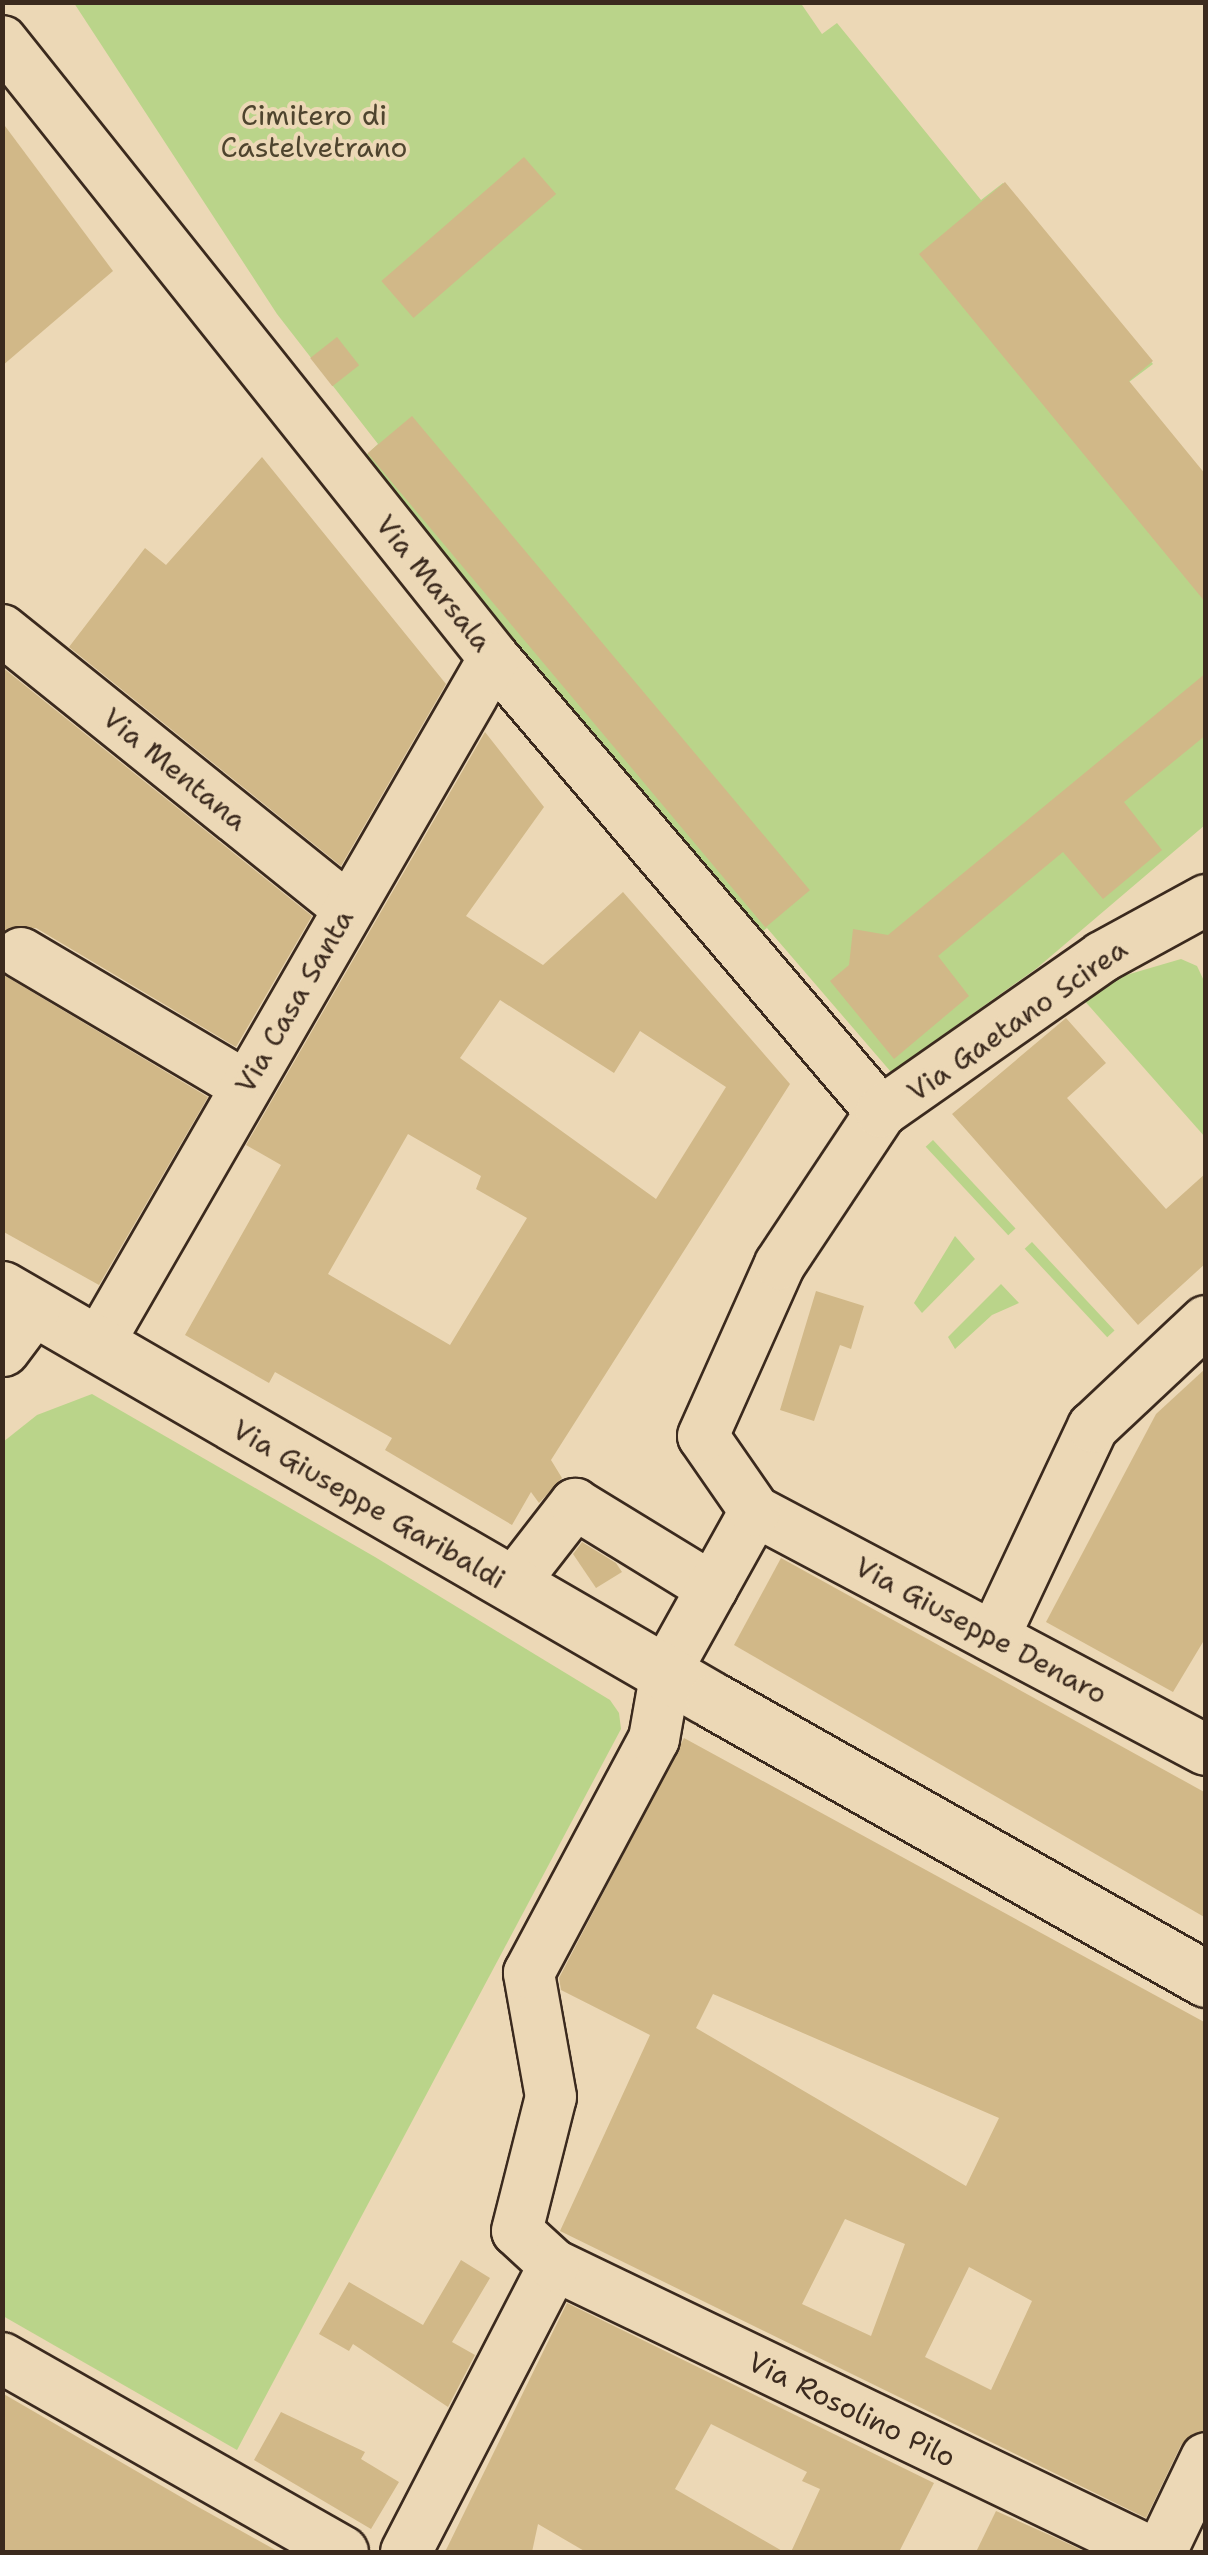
<!DOCTYPE html>
<style>
body{margin:0}
#map{position:relative;width:1208px;height:2555px;overflow:hidden;background:#ecd8b6;font-family:"Shantell Sans",sans-serif}
div>[style]{position:absolute}
.green>*{inset:0;background:#bad48a;transform-origin:0 0}
.building>*{inset:0;background:#d1b888;transform-origin:0 0}
.roads{filter:drop-shadow(2px 0 #3b2a1e) drop-shadow(-2px 0 #3b2a1e) drop-shadow(0 2px #3b2a1e) drop-shadow(0 -2px #3b2a1e)}
.minor>*{height:50px;margin:-25px;padding:0 25px;transform-origin:25px;border-radius:25px;background:#ecd8b6}
.major>*{height:55px;margin:-27.5px;padding:0 27.5px;transform-origin:27.5px;border-radius:27.5px;background:#ecd8b6}
span{translate:-50% -50%;white-space:nowrap;text-align:center;line-height:1.15;-webkit-text-stroke:8px #ecd8b6;paint-order:stroke}
.park-label{font-size:28px;color:#4e442e}
.street-label{font-size:28px;color:#3b2a1e}
.frame{position:absolute;inset:0;border:5px solid #3b2a1e;pointer-events:none}
</style>
<div id="map">
<div class="green">
<i style="clip-path:polygon(800px 2px,822px 34px,837px 23px,981px 200px,1003px 183px,1153px 364px,1129px 382px,1205px 475px,1205px 825px,1037px 968px,891px 1072px,767px 928px,756px 936px,361px 460px,378px 444px,277px 314px,74px 3px)"></i>
<i style="clip-path:polygon(1181px 959px,1197px 966px,1205px 983px,1205px 1137px,1075px 990px)"></i>
<i style="left:933px;top:1140px;width:121px;height:10px;rotate:47deg"></i>
<i style="clip-path:polygon(955px 1236px,975px 1259px,922px 1313px,914px 1303px)"></i>
<i style="left:1032px;top:1242px;width:121px;height:10px;rotate:47deg"></i>
<i style="clip-path:polygon(1001px 1284px,1019px 1303px,992px 1315px,955px 1349px,948px 1337px)"></i>
<i style="clip-path:polygon(92px 1394px,375px 1557px,610px 1700px,619px 1713px,621px 1729px,237px 2450px,3px 2316px,3px 1442px,37px 1415px)"></i>
</div>
<div class="building">
<i style="clip-path:polygon(2px 122px,113px 271px,2px 366px)"></i>
<i style="left:524px;top:157px;width:49px;height:189px;rotate:49deg"></i>
<i style="clip-path:polygon(1005px 182px,1153px 361px,1129px 381px,1206px 475px,1206px 603px,919px 254px)"></i>
<i style="left:337px;top:337px;width:36px;height:34px;rotate:52deg"></i>
<i style="left:412px;top:416px;width:619px;height:58px;rotate:50deg"></i>
<i style="clip-path:polygon(262px 457px,446px 684px,341px 866px,69px 647px,145px 548px,166px 565px)"></i>
<i style="clip-path:polygon(2px 667px,312px 916px,236px 1047px,36px 928px,2px 932px)"></i>
<i style="clip-path:polygon(1206px 673px,1206px 735px,1124px 802px,1162px 850px,1103px 899px,1063px 852px,938px 956px,969px 996px,894px 1059px,830px 981px,849px 965px,853px 929px,888px 935px)"></i>
<i style="clip-path:polygon(evenodd,485px 732px,544px 807px,466px 916px,543px 965px,623px 892px,790px 1084px,551px 1460px,562px 1478px,539px 1503px,531px 1492px,512px 1525px,385px 1450px,392px 1438px,275px 1372px,269px 1383px,185px 1335px,281px 1165px,246px 1145px,485px 732px,500px 1000px,614px 1073px,640px 1031px,726px 1087px,656px 1199px,460px 1058px,500px 1000px,485px 732px,408px 1134px,481px 1176px,476px 1189px,527px 1218px,450px 1345px,328px 1274px,408px 1134px)"></i>
<i style="clip-path:polygon(2px 974px,208px 1097px,99px 1285px,2px 1231px)"></i>
<i style="clip-path:polygon(1066px 1018px,1106px 1063px,1067px 1098px,1166px 1209px,1206px 1173px,1206px 1263px,1138px 1325px,952px 1114px)"></i>
<i style="clip-path:polygon(816px 1291px,864px 1306px,851px 1349px,840px 1345px,814px 1421px,780px 1410px)"></i>
<i style="clip-path:polygon(1206px 1368px,1206px 1637px,1173px 1692px,1046px 1622px,1156px 1414px)"></i>
<i style="clip-path:polygon(582px 1542px,616px 1563px,622px 1572px,596px 1588px,573px 1554px)"></i>
<i style="clip-path:polygon(781px 1558px,1206px 1793px,1206px 1918px,734px 1645px)"></i>
<i style="clip-path:polygon(evenodd,684px 1738px,1206px 2023px,1206px 2430px,1181px 2445px,1146px 2518px,560px 2231px,650px 2035px,561px 1990px,559px 1978px,684px 1738px,713px 1994px,999px 2118px,966px 2186px,696px 2028px,713px 1994px,684px 1738px,845px 2219px,905px 2244px,871px 2336px,802px 2304px,845px 2219px,684px 1738px,969px 2267px,1032px 2301px,991px 2390px,925px 2357px,969px 2267px)"></i>
<i style="clip-path:polygon(461px 2260px,490px 2278px,452px 2342px,475px 2355px,448px 2407px,353px 2344px,349px 2351px,319px 2334px,349px 2282px,423px 2325px)"></i>
<i style="clip-path:polygon(567px 2303px,934px 2483px,899px 2552px,791px 2552px,820px 2489px,802px 2481px,807px 2472px,711px 2424px,675px 2489px,784px 2552px,586px 2552px,538px 2524px,532px 2552px,445px 2552px)"></i>
<i style="clip-path:polygon(2px 2393px,193px 2504px,279px 2552px,2px 2552px)"></i>
<i style="clip-path:polygon(281px 2412px,365px 2452px,361px 2459px,399px 2482px,371px 2529px,254px 2460px)"></i>
<i style="clip-path:polygon(996px 2511px,1054px 2537px,1086px 2552px,976px 2552px)"></i>
</div>
<div class="roads">
<div class="minor">
<i style="left:2px;top:41px;width:789px;rotate:51.43deg"></i>
<i style="left:494px;top:658px;width:597px;rotate:49.55deg"></i>
<i style="left:2px;top:630px;width:444px;rotate:38.8deg"></i>
<i style="left:21px;top:953px;width:261px;rotate:30.6deg"></i>
<i style="left:97px;top:1346px;width:794px;rotate:-60.01deg"></i>
<i style="left:755px;top:1511px;width:510px;rotate:27.92deg"></i>
<i style="left:512px;top:1585px;width:103px;rotate:-52.1deg"></i>
<i style="left:575px;top:1504px;width:161px;rotate:31.5deg"></i>
<i style="left:994px;top:1637px;width:232px;rotate:-64.8deg"></i>
<i style="left:1093px;top:1427px;width:155px;rotate:-43.2deg"></i>
<i style="left:2px;top:2358px;width:392px;rotate:29.6deg"></i>
<i style="left:406px;top:2552px;width:323px;rotate:-62.7deg"></i>
<i style="left:1151px;top:2552px;width:662px;rotate:-154.32deg"></i>
<i style="left:554px;top:2265px;width:50px;rotate:-137.4deg"></i>
<i style="left:517px;top:2231px;width:138px;rotate:-75.8deg"></i>
<i style="left:551px;top:2097px;width:126px;rotate:-100.1deg"></i>
<i style="left:529px;top:1973px;width:265px;rotate:-61.9deg"></i>
<i style="left:654px;top:1739px;width:69px;rotate:-80deg"></i>
<i style="left:666px;top:1671px;width:183px;rotate:-60.9deg"></i>
<i style="left:755px;top:1511px;width:91px;rotate:-124.7deg"></i>
<i style="left:703px;top:1436px;width:188px;rotate:-65.9deg"></i>
<i style="left:780px;top:1264px;width:182px;rotate:-56.4deg"></i>
<i style="left:881px;top:1112px;width:270px;rotate:-35deg"></i>
<i style="left:1102px;top:957px;width:119px;rotate:-28.7deg"></i>
<i style="left:1161px;top:2552px;width:104px;rotate:-64.4deg"></i>
</div>
<div class="major">
<i style="left:2px;top:1289px;width:815px;rotate:30.06deg"></i>
<i style="left:2px;top:1348px;width:50px;rotate:-53.1deg"></i>
<i style="left:714px;top:1701px;width:565px;rotate:29.47deg"></i>
</div>
</div>
<div class="park-label">
<span style="left:314px;top:131px">Cimitero di<br>Castelvetrano</span>
</div>
<div class="street-label">
<span style="left:434px;top:583px;rotate:51deg">Via Marsala</span>
<span style="left:175px;top:769px;rotate:39deg">Via Mentana</span>
<span style="left:294px;top:1001px;rotate:-60deg">Via Casa Santa</span>
<span style="left:1017px;top:1020px;rotate:-35deg">Via Gaetano Scirea</span>
<span style="left:369px;top:1504px;rotate:30deg">Via Giuseppe Garibaldi</span>
<span style="left:981px;top:1630px;rotate:28deg">Via Giuseppe Denaro</span>
<span style="left:852px;top:2409px;rotate:26deg">Via Rosolino Pilo</span>
</div>
<div class="frame"></div>
</div>
